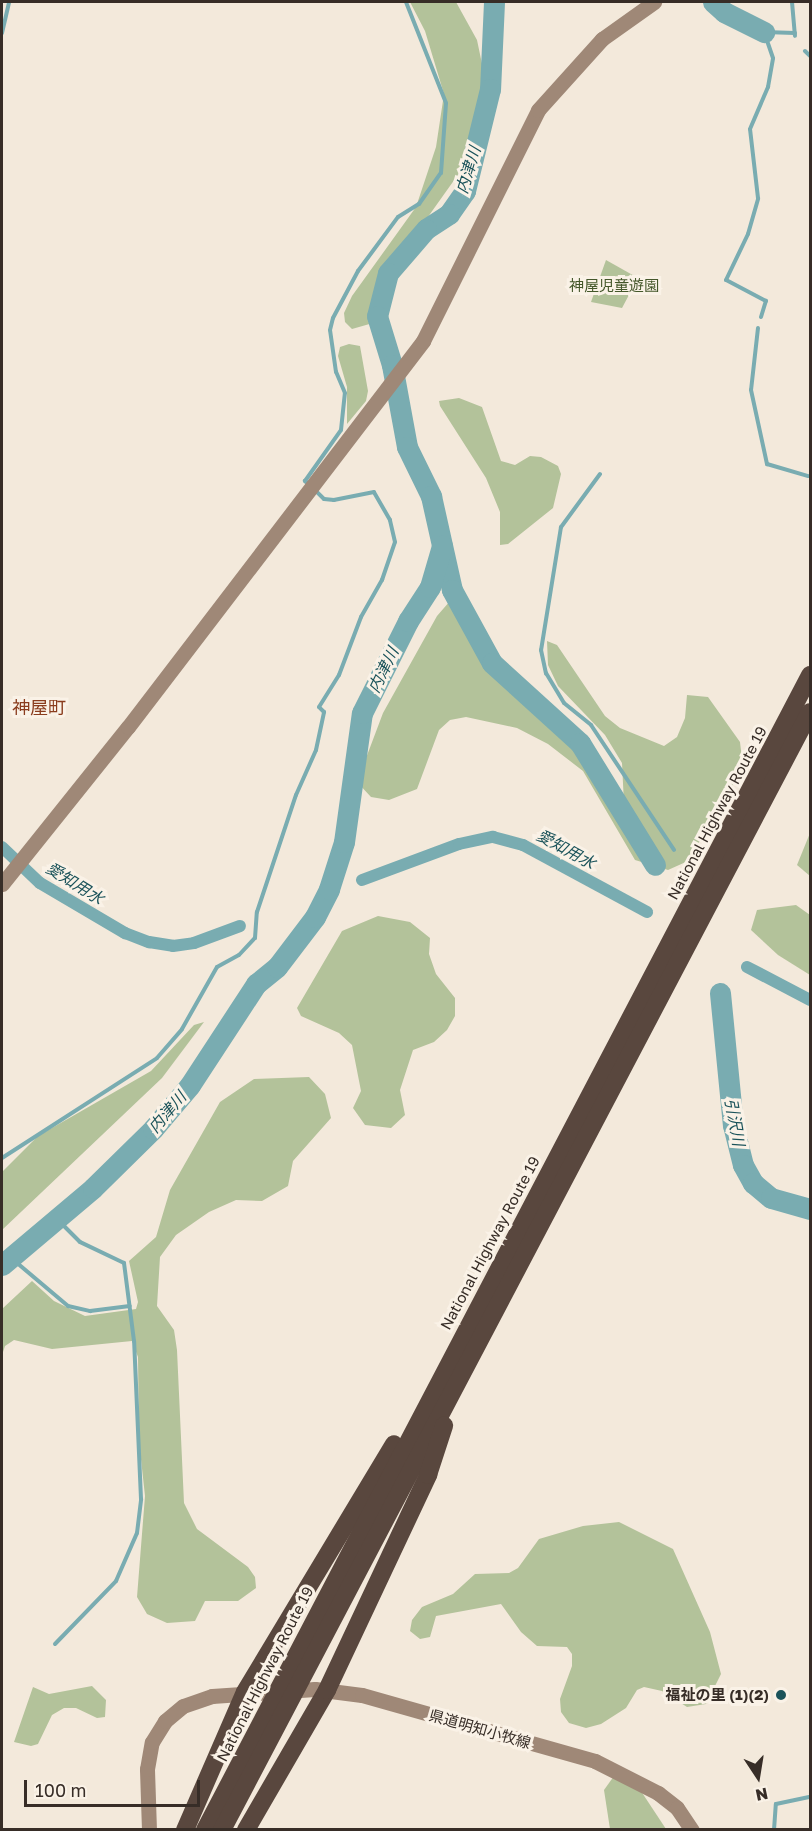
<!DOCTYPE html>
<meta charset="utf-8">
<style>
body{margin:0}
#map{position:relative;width:812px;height:1831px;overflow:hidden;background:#f3e9db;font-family:"Golos Text","Noto Sans JP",sans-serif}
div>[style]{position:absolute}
.green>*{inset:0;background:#b3c29a}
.stream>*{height:4px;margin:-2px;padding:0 2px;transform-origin:2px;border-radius:2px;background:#79acb1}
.canal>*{height:12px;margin:-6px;padding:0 6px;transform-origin:6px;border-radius:6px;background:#79acb1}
.river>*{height:21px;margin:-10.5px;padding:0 10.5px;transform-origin:10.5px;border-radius:10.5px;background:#79acb1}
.secondary>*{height:15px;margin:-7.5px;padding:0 7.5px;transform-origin:7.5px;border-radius:7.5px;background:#9f8877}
.highway>*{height:18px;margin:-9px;padding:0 9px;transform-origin:9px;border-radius:9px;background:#59473e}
.dots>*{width:16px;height:16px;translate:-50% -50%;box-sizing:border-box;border:3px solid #faf2e7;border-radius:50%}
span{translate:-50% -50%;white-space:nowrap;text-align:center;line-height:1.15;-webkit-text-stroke:6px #faf2e7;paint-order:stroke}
.park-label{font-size:15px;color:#44572a}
.street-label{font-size:15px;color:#372d27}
.poi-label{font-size:15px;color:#372d27;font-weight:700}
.right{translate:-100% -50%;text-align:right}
.water-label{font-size:16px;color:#1b535a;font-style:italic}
.quarter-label{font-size:18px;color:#8a3c1d}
.frame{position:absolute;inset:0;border:3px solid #372d27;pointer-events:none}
.north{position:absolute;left:728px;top:1747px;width:60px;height:60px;-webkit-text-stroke:4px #faf2e7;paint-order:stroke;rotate:168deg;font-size:16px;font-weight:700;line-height:24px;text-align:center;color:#372d27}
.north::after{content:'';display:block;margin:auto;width:21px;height:27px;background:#372d27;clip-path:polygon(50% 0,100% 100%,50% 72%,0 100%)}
.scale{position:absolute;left:24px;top:1780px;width:176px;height:27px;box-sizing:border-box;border:3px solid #372d27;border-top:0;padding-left:8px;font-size:18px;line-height:21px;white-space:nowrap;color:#372d27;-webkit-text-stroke:4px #faf2e7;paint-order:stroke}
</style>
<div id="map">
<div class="green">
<i style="clip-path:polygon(410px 2px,456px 2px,477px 40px,486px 83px,472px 155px,408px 245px,389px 279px,373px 323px,352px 329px,345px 322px,344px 313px,352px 296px,416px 207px,436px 147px,444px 94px,425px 31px)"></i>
<i style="clip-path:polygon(606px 260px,638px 278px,622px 308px,591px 302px)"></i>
<i style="clip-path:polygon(349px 344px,360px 346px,368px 391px,366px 401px,347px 424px,347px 387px,338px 356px,340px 347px)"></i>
<i style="clip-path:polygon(459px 398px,482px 407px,501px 461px,515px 465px,530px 456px,541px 457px,558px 466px,561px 474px,553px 508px,508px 544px,500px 545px,500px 512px,486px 478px,440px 406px,439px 401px)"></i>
<i style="clip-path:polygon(467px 599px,486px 631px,498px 681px,531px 704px,576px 746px,614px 804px,624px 804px,622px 763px,605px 735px,558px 686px,548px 665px,547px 641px,557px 645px,605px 716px,620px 728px,664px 746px,677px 737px,685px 718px,687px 695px,708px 697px,740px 742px,743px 768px,688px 861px,668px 870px,635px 860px,583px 771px,548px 744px,517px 728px,466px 717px,450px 720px,439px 730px,417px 789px,389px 800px,371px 797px,357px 782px,383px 713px,437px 616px,450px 601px)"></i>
<i style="clip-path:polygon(810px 833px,810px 876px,797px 865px)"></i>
<i style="clip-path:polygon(796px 905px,810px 915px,810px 975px,778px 955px,751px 930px,757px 910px)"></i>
<i style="clip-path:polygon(378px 916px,410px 922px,430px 938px,429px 954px,436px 974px,455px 998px,455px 1016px,447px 1030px,434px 1042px,413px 1050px,400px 1090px,405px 1115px,391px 1128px,365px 1125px,353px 1108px,361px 1091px,352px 1045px,339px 1033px,301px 1016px,297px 1008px,342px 931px)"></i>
<i style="clip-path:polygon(204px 1022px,162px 1078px,2px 1230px,2px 1172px,38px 1136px,151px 1071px,194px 1025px)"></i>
<i style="clip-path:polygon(309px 1077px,325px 1094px,331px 1118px,293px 1161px,288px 1186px,262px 1201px,236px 1200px,209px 1212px,176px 1235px,160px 1257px,157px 1306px,174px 1330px,177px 1350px,184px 1503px,197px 1529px,248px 1567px,255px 1577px,256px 1588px,238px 1601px,205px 1601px,195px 1621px,167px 1623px,147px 1614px,137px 1597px,145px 1496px,139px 1441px,138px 1357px,132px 1341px,52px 1349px,14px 1340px,5px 1346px,2px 1355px,2px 1309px,32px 1281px,54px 1301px,85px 1316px,136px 1309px,138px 1302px,129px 1261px,156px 1237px,170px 1190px,220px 1102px,254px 1079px)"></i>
<i style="clip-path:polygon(619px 1522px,673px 1549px,710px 1632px,721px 1674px,706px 1704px,687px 1707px,662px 1691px,644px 1687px,637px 1690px,626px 1708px,601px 1724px,586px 1728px,569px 1723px,561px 1712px,560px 1699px,572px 1666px,572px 1654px,567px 1647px,537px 1646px,521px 1632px,501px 1604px,436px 1616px,430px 1637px,420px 1639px,410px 1631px,412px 1620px,422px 1607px,453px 1594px,475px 1574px,509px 1573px,518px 1568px,539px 1539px,583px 1526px)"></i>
<i style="clip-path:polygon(92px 1686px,106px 1700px,105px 1717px,97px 1718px,76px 1708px,64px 1708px,52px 1715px,38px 1744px,31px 1746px,14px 1742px,33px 1687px,49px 1694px)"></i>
<i style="clip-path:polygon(614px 1776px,631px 1776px,666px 1829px,610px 1829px,604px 1790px)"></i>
</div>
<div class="stream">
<i style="left:792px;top:2px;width:34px;rotate:85deg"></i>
<i style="left:2px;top:33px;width:32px;rotate:-77deg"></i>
<i style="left:805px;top:51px;width:7px;rotate:45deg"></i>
<i style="left:761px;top:317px;width:17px;rotate:-73deg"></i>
<i style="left:766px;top:301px;width:45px;rotate:-152.3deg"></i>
<i style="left:726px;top:280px;width:51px;rotate:-64.4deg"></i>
<i style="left:748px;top:234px;width:37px;rotate:-74deg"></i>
<i style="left:758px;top:198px;width:69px;rotate:-96.6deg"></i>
<i style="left:750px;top:129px;width:46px;rotate:-66.8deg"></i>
<i style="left:768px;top:87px;width:29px;rotate:-80deg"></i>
<i style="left:773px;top:58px;width:28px;rotate:-109deg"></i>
<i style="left:764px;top:32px;width:31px;rotate:2deg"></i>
<i style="left:758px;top:328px;width:62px;rotate:96.4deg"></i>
<i style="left:751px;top:390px;width:76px;rotate:77.8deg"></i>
<i style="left:767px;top:464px;width:43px;rotate:16.3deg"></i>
<i style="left:600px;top:474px;width:66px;rotate:126.3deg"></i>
<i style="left:561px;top:527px;width:125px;rotate:99.2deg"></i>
<i style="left:541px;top:650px;width:24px;rotate:78deg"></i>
<i style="left:546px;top:673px;width:35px;rotate:59deg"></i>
<i style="left:564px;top:703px;width:35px;rotate:39deg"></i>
<i style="left:591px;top:725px;width:150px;rotate:56.4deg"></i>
<i style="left:309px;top:485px;width:6px;rotate:-135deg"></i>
<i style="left:305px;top:481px;width:62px;rotate:-54.8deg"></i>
<i style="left:341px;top:430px;width:37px;rotate:-84deg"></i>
<i style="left:345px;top:393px;width:23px;rotate:-113deg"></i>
<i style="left:336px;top:372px;width:42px;rotate:-98.1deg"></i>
<i style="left:330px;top:330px;width:12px;rotate:-76deg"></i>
<i style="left:333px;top:318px;width:53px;rotate:-62deg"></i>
<i style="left:358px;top:271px;width:67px;rotate:-53.5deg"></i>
<i style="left:398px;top:217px;width:25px;rotate:-32deg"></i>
<i style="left:419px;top:204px;width:38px;rotate:-55deg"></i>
<i style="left:441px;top:173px;width:70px;rotate:-85.9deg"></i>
<i style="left:446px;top:103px;width:109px;rotate:-111.6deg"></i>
<i style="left:2px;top:1158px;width:184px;rotate:-32.8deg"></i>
<i style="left:157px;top:1058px;width:38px;rotate:-49deg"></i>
<i style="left:182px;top:1029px;width:71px;rotate:-60.6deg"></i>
<i style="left:217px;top:967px;width:25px;rotate:-29deg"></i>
<i style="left:239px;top:955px;width:23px;rotate:-47deg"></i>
<i style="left:255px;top:938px;width:26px;rotate:-86deg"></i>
<i style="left:257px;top:912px;width:123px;rotate:-71.6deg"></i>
<i style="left:296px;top:795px;width:49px;rotate:-66deg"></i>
<i style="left:316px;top:750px;width:39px;rotate:-78deg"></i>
<i style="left:324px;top:712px;width:7px;rotate:-135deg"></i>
<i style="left:319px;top:707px;width:38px;rotate:-58deg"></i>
<i style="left:339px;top:675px;width:62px;rotate:-69.2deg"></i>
<i style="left:361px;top:617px;width:43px;rotate:-60.4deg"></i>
<i style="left:382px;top:580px;width:40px;rotate:-71.1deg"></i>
<i style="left:395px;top:542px;width:23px;rotate:-103deg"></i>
<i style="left:390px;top:520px;width:32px;rotate:-120deg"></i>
<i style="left:374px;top:492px;width:41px;rotate:168.7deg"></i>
<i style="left:334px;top:500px;width:10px;rotate:-174deg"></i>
<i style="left:324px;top:499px;width:13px;rotate:-135deg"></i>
<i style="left:10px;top:1257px;width:76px;rotate:40.2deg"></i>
<i style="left:68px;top:1306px;width:23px;rotate:13deg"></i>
<i style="left:90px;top:1311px;width:40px;rotate:-7.1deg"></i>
<i style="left:55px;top:1644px;width:88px;rotate:-45.9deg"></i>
<i style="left:116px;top:1581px;width:52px;rotate:-66.4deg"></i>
<i style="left:137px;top:1533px;width:34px;rotate:-83deg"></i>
<i style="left:141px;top:1499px;width:158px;rotate:-92.5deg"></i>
<i style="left:134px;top:1341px;width:79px;rotate:-97.3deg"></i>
<i style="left:124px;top:1263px;width:49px;rotate:-154.5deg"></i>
<i style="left:80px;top:1242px;width:35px;rotate:-135deg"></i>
<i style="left:774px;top:1830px;width:26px;rotate:-86deg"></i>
<i style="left:776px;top:1804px;width:35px;rotate:-12deg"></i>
</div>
<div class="canal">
<i style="left:2px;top:847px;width:52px;rotate:43.5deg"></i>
<i style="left:40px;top:883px;width:99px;rotate:30.5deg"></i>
<i style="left:125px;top:933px;width:26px;rotate:21deg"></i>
<i style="left:149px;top:942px;width:24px;rotate:9deg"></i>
<i style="left:173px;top:946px;width:21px;rotate:-8deg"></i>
<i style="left:194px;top:943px;width:49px;rotate:-20.3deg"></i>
<i style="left:362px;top:880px;width:103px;rotate:-20.4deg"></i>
<i style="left:459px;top:844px;width:35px;rotate:-12deg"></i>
<i style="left:493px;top:837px;width:31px;rotate:15deg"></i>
<i style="left:523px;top:845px;width:141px;rotate:28.4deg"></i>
<i style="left:747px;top:967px;width:71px;rotate:27.6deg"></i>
</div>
<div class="river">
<i style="left:494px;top:2px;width:87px;rotate:92.6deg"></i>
<i style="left:490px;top:89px;width:105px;rotate:103.8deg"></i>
<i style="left:465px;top:191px;width:28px;rotate:125deg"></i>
<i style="left:449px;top:214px;width:27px;rotate:147deg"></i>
<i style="left:426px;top:229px;width:58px;rotate:130.8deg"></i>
<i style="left:388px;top:273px;width:44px;rotate:104.3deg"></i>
<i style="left:377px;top:316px;width:51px;rotate:73deg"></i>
<i style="left:392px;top:365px;width:83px;rotate:79.6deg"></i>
<i style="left:407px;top:447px;width:55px;rotate:63.9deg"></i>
<i style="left:431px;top:496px;width:96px;rotate:77.4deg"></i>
<i style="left:452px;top:590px;width:83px;rotate:61.3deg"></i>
<i style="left:492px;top:663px;width:119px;rotate:42.3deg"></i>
<i style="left:580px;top:743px;width:143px;rotate:58.4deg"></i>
<i style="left:713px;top:2px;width:15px;rotate:42deg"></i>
<i style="left:724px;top:12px;width:45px;rotate:26.6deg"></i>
<i style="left:720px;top:993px;width:133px;rotate:84.4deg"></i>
<i style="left:733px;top:1125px;width:41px;rotate:76deg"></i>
<i style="left:743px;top:1165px;width:21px;rotate:61deg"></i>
<i style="left:753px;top:1183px;width:23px;rotate:40deg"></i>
<i style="left:771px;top:1198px;width:41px;rotate:15.8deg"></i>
<i style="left:2px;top:1265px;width:119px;rotate:-40.2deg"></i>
<i style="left:93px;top:1188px;width:84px;rotate:-44.5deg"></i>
<i style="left:153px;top:1129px;width:57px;rotate:-49.9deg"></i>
<i style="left:190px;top:1085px;width:121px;rotate:-56.8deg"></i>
<i style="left:256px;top:984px;width:27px;rotate:-39deg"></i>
<i style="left:277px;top:967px;width:63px;rotate:-52.8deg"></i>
<i style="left:315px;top:917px;width:31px;rotate:-63deg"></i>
<i style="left:329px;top:889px;width:49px;rotate:-72.3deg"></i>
<i style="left:344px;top:842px;width:130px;rotate:-82.1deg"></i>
<i style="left:362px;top:713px;width:103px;rotate:-63.4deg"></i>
<i style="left:408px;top:621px;width:40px;rotate:-57.1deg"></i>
<i style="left:430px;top:587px;width:43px;rotate:-73.7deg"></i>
</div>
<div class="secondary">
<i style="left:2px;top:884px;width:201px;rotate:-51.3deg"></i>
<i style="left:128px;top:727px;width:486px;rotate:-52.6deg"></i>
<i style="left:423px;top:341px;width:258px;rotate:-63.5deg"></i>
<i style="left:538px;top:110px;width:96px;rotate:-48deg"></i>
<i style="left:602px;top:39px;width:64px;rotate:-35.4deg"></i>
<i style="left:149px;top:1830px;width:61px;rotate:-91.9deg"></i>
<i style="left:147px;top:1769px;width:27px;rotate:-80deg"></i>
<i style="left:152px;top:1742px;width:25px;rotate:-58deg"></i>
<i style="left:165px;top:1721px;width:23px;rotate:-40deg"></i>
<i style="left:183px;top:1706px;width:31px;rotate:-19deg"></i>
<i style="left:212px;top:1696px;width:103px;rotate:-3.9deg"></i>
<i style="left:315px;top:1689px;width:47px;rotate:7.3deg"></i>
<i style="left:362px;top:1695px;width:242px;rotate:15.8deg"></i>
<i style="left:595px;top:1761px;width:71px;rotate:26.9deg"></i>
<i style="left:658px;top:1793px;width:24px;rotate:38deg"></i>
<i style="left:677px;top:1808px;width:27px;rotate:56deg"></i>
</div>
<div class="highway">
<i style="left:185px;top:1830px;width:150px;rotate:-66.5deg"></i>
<i style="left:245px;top:1692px;width:289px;rotate:-59deg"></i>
<i style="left:205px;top:1830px;width:1304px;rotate:-62.35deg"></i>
<i style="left:222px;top:1830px;width:1263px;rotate:-62.26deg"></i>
<i style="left:246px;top:1830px;width:162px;rotate:-59.9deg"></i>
<i style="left:327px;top:1690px;width:238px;rotate:-64.8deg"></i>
<i style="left:428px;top:1475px;width:52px;rotate:-71.9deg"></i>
</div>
<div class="dots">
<i style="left:781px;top:1695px;background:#1b535a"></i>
</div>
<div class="park-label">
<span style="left:614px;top:286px">神屋児童遊園</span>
</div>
<div class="street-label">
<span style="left:717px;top:813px;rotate:-62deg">National Highway Route 19</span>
<span style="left:490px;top:1243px;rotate:-62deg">National Highway Route 19</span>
<span style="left:265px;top:1674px;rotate:-63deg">National Highway Route 19</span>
<span style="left:480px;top:1729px;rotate:16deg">県道明知小牧線</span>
</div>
<div class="poi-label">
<span class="right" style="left:769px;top:1695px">福祉の里 (1)(2)</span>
</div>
<div class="water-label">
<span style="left:468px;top:170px;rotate:-73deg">内津川</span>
<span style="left:383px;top:670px;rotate:-64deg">内津川</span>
<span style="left:566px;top:849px;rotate:29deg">愛知用水</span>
<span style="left:75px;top:883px;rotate:32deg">愛知用水</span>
<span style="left:167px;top:1112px;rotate:-49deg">内津川</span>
<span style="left:735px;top:1122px;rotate:80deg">引沢川</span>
</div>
<div class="quarter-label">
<span style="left:39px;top:707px">神屋町</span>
</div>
<div class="frame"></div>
<div class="north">N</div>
<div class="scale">100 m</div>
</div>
